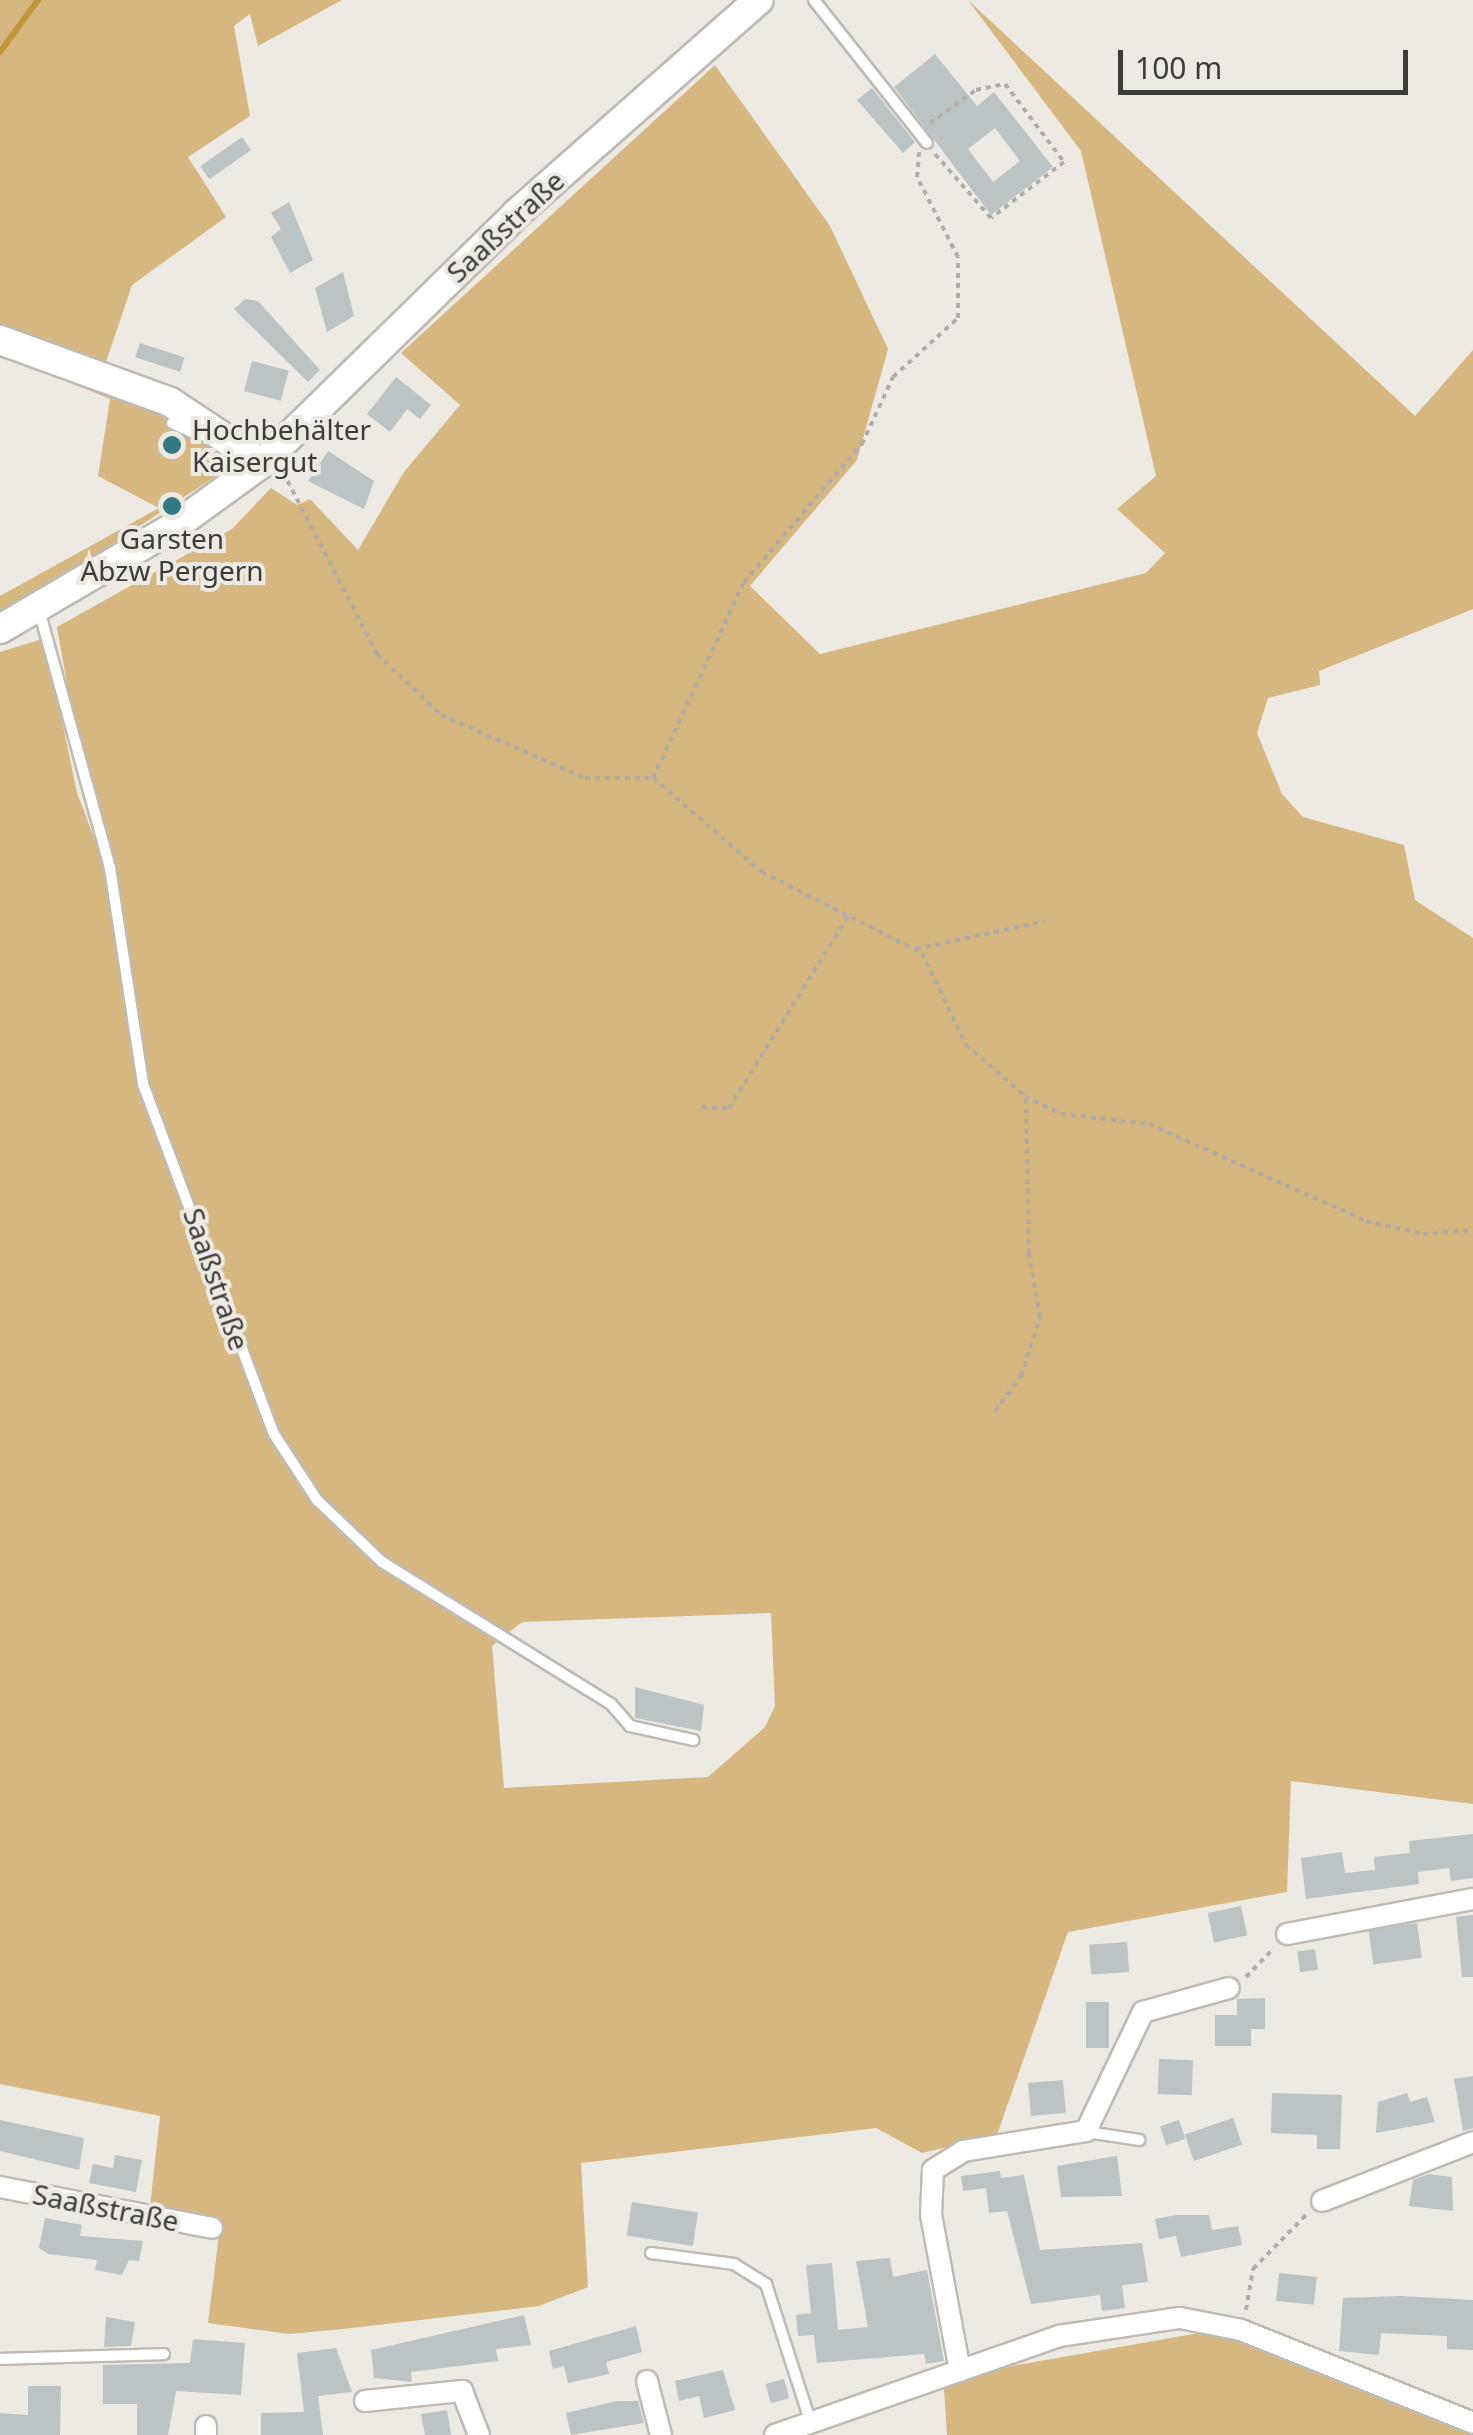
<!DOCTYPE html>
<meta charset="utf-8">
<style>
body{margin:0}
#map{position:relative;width:1473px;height:2435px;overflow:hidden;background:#ede9e3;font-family:"Noto Sans",sans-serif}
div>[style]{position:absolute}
.green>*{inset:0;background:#d6b780}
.stream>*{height:6px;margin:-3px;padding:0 3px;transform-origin:3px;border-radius:3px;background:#c2953d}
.building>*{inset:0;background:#bbc3c4;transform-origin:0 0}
.path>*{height:4px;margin-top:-2px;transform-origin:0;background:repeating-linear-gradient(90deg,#b0ada9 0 5px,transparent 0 10px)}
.roads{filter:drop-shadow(2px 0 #bebbb5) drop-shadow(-2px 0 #bebbb5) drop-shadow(0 2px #bebbb5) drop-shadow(0 -2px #bebbb5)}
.lane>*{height:10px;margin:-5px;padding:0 5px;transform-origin:5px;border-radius:5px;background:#fff}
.street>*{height:20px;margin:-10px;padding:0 10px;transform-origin:10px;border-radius:10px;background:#fff}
.secondary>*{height:28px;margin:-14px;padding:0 14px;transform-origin:14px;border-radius:14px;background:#fff}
.dots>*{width:28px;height:28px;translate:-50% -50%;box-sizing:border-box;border:5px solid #ede9e3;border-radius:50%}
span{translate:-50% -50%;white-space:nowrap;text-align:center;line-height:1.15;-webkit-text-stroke:8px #ede9e3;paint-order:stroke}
.street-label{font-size:28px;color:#3d3c39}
.poi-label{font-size:28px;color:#3d3c39}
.left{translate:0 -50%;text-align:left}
.scale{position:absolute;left:1118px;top:50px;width:290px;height:45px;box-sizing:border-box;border:5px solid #3d3c39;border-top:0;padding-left:12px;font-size:30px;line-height:35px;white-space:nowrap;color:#3d3c39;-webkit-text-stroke:8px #ede9e3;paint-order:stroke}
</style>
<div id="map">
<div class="green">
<i style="clip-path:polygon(0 0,342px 0,258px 46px,250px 14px,234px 26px,250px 116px,188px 157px,226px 217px,132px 285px,105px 365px,0 327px)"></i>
<i style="clip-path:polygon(evenodd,968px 0,1415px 416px,1473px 350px,1473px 609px,1319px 671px,1320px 685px,1268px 698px,1257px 733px,1282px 794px,1303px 817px,1404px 845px,1415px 900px,1473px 938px,1473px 1804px,1291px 1781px,1287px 1892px,1068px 1932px,997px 2135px,922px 2153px,876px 2128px,581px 2163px,588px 2287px,539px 2306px,343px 2329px,289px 2334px,208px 2323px,221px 2219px,150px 2207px,160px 2116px,0 2084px,0 652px,45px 638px,77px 793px,97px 845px,109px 835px,74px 725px,57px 627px,232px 529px,271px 488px,297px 505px,310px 499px,358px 550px,404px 472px,460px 405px,401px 353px,715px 65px,830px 226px,888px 349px,857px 460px,750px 586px,820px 654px,1146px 573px,1165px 553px,1117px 509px,1156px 476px,1081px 151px,968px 0,771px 1613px,775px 1706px,765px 1727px,708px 1777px,504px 1788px,492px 1646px,522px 1622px,771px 1613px)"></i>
<i style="clip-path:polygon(21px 362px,170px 409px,230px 467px,0 617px,0 596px,159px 508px,98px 476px,110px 399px)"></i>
<i style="clip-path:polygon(1199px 2333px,1231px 2336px,1473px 2435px,947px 2435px,944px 2389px,989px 2370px)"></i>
</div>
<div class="stream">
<i style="left:0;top:52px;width:64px;rotate:-53.8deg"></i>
</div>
<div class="building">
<i style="clip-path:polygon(evenodd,935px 54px,977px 106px,994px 92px,1053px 167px,991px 215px,894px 87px,935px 54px,995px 128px,1020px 161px,993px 182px,968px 149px,995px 128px)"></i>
<i style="clip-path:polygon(872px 88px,915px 142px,903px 153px,857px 100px)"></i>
<i style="left:242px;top:137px;width:16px;height:51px;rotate:55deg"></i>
<i style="clip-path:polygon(289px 202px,313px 260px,290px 273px,271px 237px,281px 229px,271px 213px)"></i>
<i style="clip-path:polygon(343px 272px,354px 316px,327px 332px,315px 288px)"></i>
<i style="clip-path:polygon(245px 299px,258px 301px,320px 370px,308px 382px,234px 309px)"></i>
<i style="left:140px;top:343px;width:47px;height:15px;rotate:18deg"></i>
<i style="left:252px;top:361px;width:38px;height:31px;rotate:15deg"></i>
<i style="clip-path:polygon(396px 377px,431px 405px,420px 419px,407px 409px,390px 432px,367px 414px)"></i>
<i style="left:168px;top:431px;width:19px;height:25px;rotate:25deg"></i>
<i style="clip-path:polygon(328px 451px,374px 481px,364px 509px,308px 481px)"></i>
<i style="clip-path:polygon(635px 1687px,704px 1705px,701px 1731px,635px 1718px)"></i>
<i style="clip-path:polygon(1473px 1834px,1473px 1878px,1451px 1881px,1449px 1868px,1418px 1872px,1419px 1884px,1306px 1899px,1301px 1858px,1342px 1852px,1345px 1873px,1375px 1870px,1374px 1857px,1410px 1853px,1409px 1841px)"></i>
<i style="left:1241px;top:1906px;width:30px;height:34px;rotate:78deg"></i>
<i style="clip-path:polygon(1473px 1915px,1473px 1977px,1462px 1977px,1456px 1917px)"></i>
<i style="left:1417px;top:1923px;width:35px;height:49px;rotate:82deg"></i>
<i style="left:1127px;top:1942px;width:30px;height:38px;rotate:86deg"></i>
<i style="left:1315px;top:1949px;width:21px;height:18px;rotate:82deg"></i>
<i style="clip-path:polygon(1265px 1998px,1265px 2029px,1251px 2029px,1251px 2046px,1215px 2046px,1215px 2015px,1237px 2015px,1237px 1999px)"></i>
<i style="left:1086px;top:2002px;width:23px;height:46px"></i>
<i style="left:1159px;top:2059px;width:34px;height:35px;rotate:2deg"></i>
<i style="clip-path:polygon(1473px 2076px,1473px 2128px,1463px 2131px,1454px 2079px)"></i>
<i style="left:1063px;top:2080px;width:33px;height:35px;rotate:85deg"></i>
<i style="clip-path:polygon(1272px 2093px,1342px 2095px,1340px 2149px,1317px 2149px,1317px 2135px,1271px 2133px)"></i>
<i style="clip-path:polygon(1407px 2093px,1410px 2102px,1427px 2097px,1435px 2122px,1376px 2133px,1378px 2102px)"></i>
<i style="left:1233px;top:2118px;width:28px;height:51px;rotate:71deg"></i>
<i style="clip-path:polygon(0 2120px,84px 2138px,79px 2170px,0 2151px)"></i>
<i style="left:1179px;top:2120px;width:20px;height:20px;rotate:72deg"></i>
<i style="clip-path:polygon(115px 2155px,142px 2160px,136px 2192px,89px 2183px,93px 2164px,113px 2168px)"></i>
<i style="clip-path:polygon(1117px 2156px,1122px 2196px,1061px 2197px,1057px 2166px)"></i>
<i style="clip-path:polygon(1000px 2171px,1001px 2178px,1024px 2175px,1040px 2250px,1142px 2243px,1148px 2282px,1122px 2285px,1125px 2308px,1102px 2311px,1100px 2295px,1031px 2304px,1007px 2211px,989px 2213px,986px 2188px,963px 2191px,961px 2176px)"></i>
<i style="clip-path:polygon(1429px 2174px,1452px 2177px,1453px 2211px,1409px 2206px,1413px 2180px)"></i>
<i style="left:632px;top:2202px;width:67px;height:34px;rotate:9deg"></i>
<i style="clip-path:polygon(1176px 2215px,1209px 2215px,1212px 2230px,1238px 2226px,1242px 2245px,1181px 2257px,1176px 2236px,1159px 2239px,1155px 2219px)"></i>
<i style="clip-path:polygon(45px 2218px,82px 2225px,80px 2236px,143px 2241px,139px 2261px,129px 2260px,122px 2275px,95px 2270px,97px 2260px,48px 2254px,39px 2248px)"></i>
<i style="clip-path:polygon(890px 2258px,893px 2277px,927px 2270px,944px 2361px,926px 2364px,924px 2354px,817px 2363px,814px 2335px,798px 2336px,796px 2315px,811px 2313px,806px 2265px,832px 2263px,838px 2330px,868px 2327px,856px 2261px)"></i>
<i style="left:1279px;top:2273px;width:38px;height:28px;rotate:6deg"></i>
<i style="clip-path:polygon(1401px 2296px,1473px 2300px,1473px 2350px,1447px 2349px,1447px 2336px,1381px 2333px,1379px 2355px,1339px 2351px,1343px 2298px)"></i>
<i style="clip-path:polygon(524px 2315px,531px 2345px,496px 2349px,498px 2361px,411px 2372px,412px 2382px,374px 2378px,371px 2350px)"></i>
<i style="clip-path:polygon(106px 2317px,135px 2322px,131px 2346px,104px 2347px)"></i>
<i style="clip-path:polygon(636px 2326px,642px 2352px,606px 2362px,609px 2374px,568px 2383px,564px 2366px,553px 2369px,549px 2351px)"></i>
<i style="clip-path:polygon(193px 2339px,245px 2343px,241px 2395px,176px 2391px,168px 2435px,137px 2435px,137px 2404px,103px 2404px,103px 2365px,190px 2363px)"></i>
<i style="clip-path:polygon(336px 2348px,352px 2392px,318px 2396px,323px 2435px,261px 2435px,261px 2413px,304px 2412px,297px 2353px)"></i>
<i style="clip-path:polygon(723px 2370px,735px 2410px,704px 2418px,699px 2396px,679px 2401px,675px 2381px)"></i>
<i style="left:784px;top:2379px;width:20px;height:19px;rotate:75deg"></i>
<i style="clip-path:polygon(28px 2386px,61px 2386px,60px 2435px,0 2435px,0 2413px,28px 2415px)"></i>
<i style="clip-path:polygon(617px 2401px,638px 2401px,644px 2423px,571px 2435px,566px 2413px)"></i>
<i style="clip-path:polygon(447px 2410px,451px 2435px,425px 2435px,421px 2414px)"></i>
</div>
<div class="path">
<i style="left:930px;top:123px;width:57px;rotate:-35.7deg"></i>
<i style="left:976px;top:90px;width:30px;rotate:-12deg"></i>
<i style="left:1005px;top:84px;width:98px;rotate:52.9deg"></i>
<i style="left:1064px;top:162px;width:92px;rotate:142.5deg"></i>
<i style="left:991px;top:218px;width:86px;rotate:-131.2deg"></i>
<i style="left:283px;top:472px;width:205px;rotate:62.7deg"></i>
<i style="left:377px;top:654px;width:88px;rotate:43.6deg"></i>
<i style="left:441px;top:715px;width:157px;rotate:23.6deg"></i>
<i style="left:585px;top:778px;width:68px"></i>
<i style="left:653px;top:778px;width:144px;rotate:40.8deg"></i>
<i style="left:762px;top:872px;width:179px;rotate:26.9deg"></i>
<i style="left:922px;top:953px;width:102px;rotate:64.4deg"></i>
<i style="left:966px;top:1045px;width:78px;rotate:40.8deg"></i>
<i style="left:1025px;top:1096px;width:40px;rotate:26.6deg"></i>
<i style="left:1061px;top:1114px;width:89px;rotate:6.5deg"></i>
<i style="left:1149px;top:1124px;width:238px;rotate:24.1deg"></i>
<i style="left:1366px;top:1221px;width:58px;rotate:12.8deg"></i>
<i style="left:1423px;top:1234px;width:50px;rotate:-4.6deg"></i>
<i style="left:653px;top:778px;width:216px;rotate:-65.1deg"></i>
<i style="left:744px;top:582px;width:182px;rotate:-49.5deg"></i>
<i style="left:862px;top:444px;width:74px;rotate:-65.2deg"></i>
<i style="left:893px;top:377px;width:88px;rotate:-42.2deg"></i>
<i style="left:958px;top:318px;width:61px;rotate:-90deg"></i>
<i style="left:958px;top:257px;width:90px;rotate:-117.1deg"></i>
<i style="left:917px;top:177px;width:25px;rotate:-85deg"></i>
<i style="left:916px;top:949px;width:132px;rotate:-12.2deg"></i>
<i style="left:702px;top:1107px;width:27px;rotate:2deg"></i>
<i style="left:729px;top:1108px;width:229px;rotate:-58.2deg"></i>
<i style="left:995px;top:1411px;width:44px;rotate:-53.4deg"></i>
<i style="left:1021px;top:1376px;width:62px;rotate:-72.1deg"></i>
<i style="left:1040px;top:1317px;width:64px;rotate:-99.9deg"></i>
<i style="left:1029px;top:1254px;width:155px;rotate:-91.1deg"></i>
<i style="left:1246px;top:1977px;width:40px;rotate:-46deg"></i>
<i style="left:1246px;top:2310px;width:42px;rotate:-80.3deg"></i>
<i style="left:1253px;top:2269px;width:78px;rotate:-45.5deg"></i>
</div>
<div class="roads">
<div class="lane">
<i style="left:814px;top:0;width:182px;rotate:51.7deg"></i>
<i style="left:172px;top:423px;width:29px;rotate:25deg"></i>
<i style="left:39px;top:610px;width:268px;rotate:74.6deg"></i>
<i style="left:110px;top:868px;width:219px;rotate:81.3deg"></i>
<i style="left:143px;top:1084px;width:374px;rotate:69.5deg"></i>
<i style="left:274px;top:1434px;width:79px;rotate:56.9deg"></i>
<i style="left:317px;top:1500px;width:90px;rotate:43.6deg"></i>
<i style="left:382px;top:1562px;width:269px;rotate:31.8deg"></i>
<i style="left:611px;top:1704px;width:29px;rotate:49deg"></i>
<i style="left:630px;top:1726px;width:65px;rotate:12.5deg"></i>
<i style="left:1087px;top:2132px;width:53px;rotate:8.7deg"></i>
<i style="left:651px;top:2253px;width:84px;rotate:7.5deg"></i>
<i style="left:734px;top:2264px;width:38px;rotate:32deg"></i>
<i style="left:766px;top:2284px;width:146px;rotate:72.1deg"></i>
<i style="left:0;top:2359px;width:164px;rotate:-1.7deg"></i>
</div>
<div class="street">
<i style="left:1287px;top:1934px;width:189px;rotate:-10.7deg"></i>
<i style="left:0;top:2187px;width:216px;rotate:10.9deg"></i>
<i style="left:1322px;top:2201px;width:162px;rotate:-21.3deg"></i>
<i style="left:960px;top:2371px;width:159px;rotate:-100.5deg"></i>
<i style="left:931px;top:2215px;width:45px;rotate:-87.5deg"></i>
<i style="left:933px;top:2170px;width:36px;rotate:-32deg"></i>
<i style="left:963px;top:2151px;width:125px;rotate:-9.2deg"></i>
<i style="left:1086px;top:2131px;width:132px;rotate:-64.4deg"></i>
<i style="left:1143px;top:2012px;width:89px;rotate:-15.6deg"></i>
<i style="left:647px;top:2381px;width:56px;rotate:75.5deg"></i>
<i style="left:365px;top:2401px;width:98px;rotate:-5.9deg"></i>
<i style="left:462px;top:2391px;width:47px;rotate:68.9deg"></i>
<i style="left:206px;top:2435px;width:9px;rotate:-90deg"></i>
<i style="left:775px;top:2435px;width:301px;rotate:-19.2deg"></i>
<i style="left:1059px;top:2336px;width:122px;rotate:-8.5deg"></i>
<i style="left:1180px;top:2318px;width:62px;rotate:11.1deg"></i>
<i style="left:1241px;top:2330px;width:250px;rotate:21.8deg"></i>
</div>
<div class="secondary">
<i style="left:0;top:340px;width:181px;rotate:20deg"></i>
<i style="left:170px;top:402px;width:110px;rotate:33.5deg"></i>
<i style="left:0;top:629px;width:202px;rotate:-30.4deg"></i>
<i style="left:174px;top:527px;width:109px;rotate:-36deg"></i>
<i style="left:262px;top:463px;width:357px;rotate:-44.4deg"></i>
<i style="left:517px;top:213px;width:322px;rotate:-41.4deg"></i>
</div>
</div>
<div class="dots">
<i style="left:172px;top:445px;background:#327984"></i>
<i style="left:172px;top:506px;background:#327984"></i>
</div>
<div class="street-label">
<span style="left:505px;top:226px;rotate:-43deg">Saaßstraße</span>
<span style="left:217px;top:1279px;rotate:71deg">Saaßstraße</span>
<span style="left:106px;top:2207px;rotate:11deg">Saaßstraße</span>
</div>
<div class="poi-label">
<span class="left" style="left:192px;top:445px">Hochbehälter<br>Kaisergut</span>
<span style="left:172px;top:554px">Garsten<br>Abzw Pergern</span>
</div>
<div class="scale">100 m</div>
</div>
